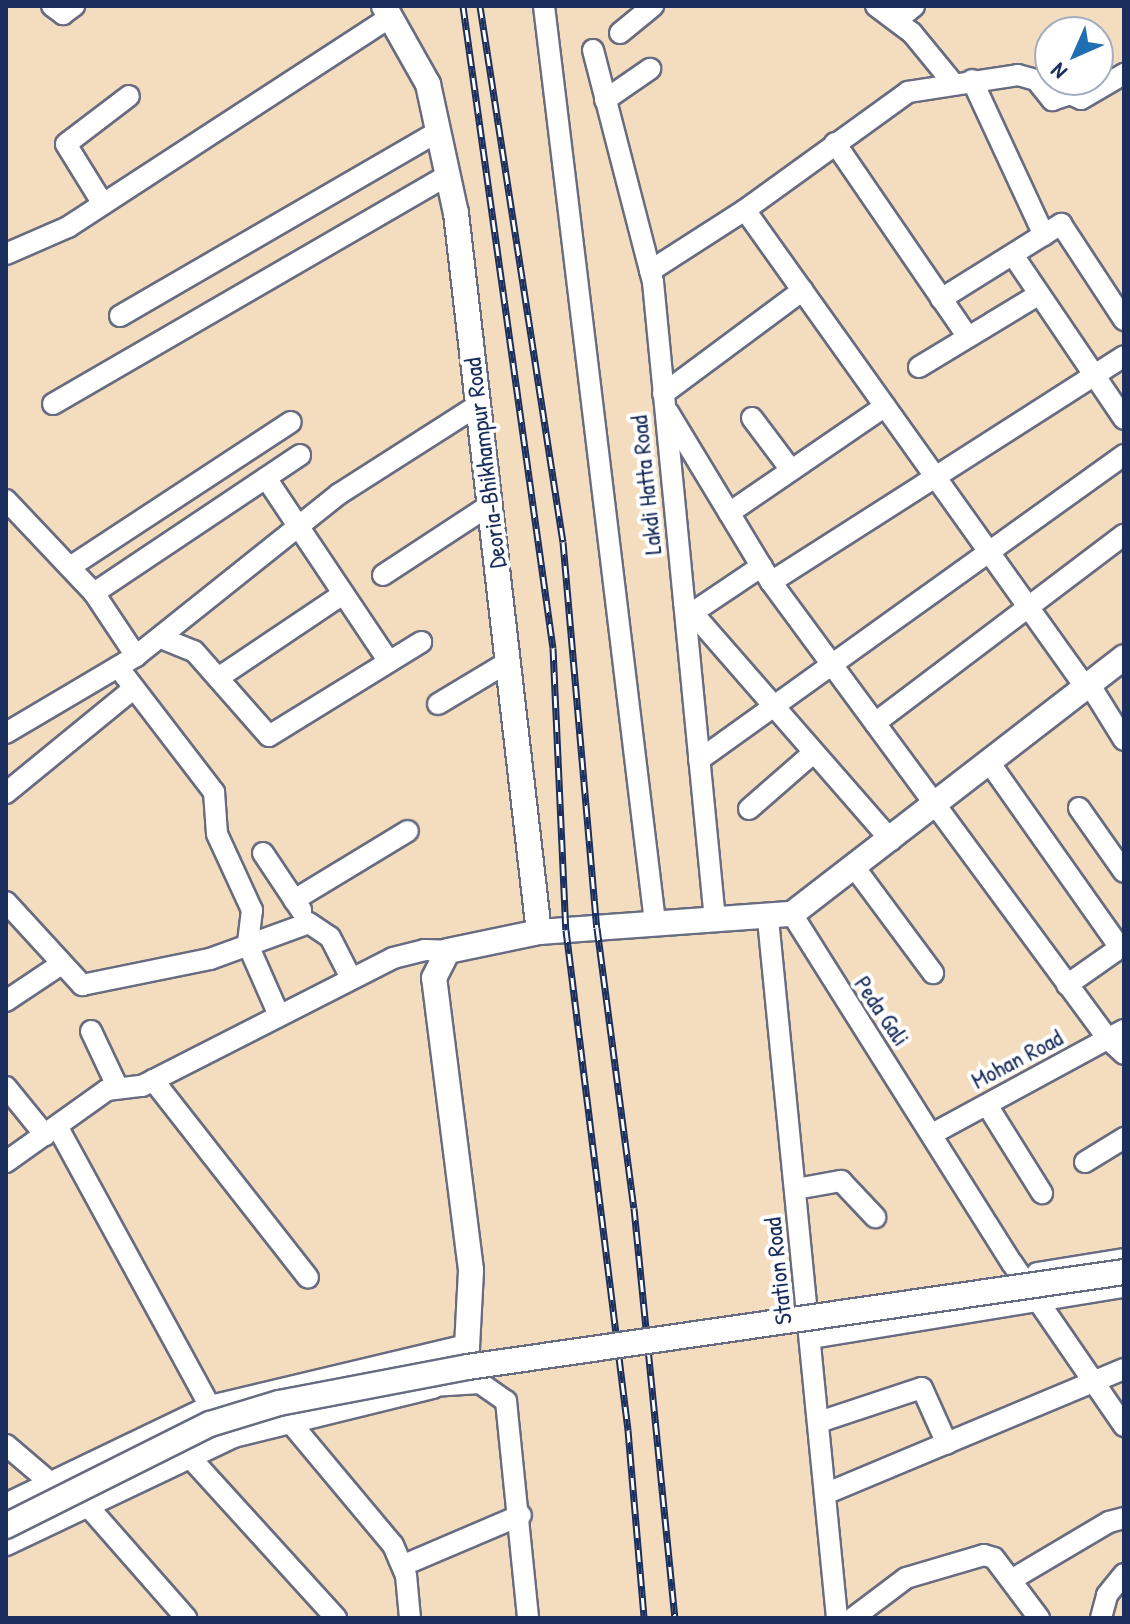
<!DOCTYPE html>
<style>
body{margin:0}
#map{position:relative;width:1130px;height:1624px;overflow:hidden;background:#f4dcbe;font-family:"Patrick Hand",sans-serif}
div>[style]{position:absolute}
.roads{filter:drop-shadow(2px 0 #676c80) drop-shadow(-2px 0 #676c80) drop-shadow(0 2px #676c80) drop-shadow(0 -2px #676c80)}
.minor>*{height:20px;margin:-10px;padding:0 10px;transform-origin:10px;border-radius:10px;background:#fff}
.major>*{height:24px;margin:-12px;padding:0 12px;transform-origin:12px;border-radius:12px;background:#fff}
.rail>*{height:7px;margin-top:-3.5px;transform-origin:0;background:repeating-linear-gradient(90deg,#fff 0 12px,#1b2f5e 0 24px);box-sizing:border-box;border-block:2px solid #1b2f5e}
.bridges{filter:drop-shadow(2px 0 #676c80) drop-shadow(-2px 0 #676c80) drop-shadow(0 2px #676c80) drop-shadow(0 -2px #676c80)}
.major-bridge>*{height:24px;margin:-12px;padding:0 12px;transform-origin:12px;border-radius:12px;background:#fff}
span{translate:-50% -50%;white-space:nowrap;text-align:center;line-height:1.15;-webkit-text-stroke:8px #fff;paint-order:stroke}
.street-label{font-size:24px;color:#1b2f5e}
.frame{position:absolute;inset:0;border:8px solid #1b2f5e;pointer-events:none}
.north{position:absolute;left:1034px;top:16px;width:80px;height:80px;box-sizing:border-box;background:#fff;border:2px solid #a4acbf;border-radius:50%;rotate:225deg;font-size:22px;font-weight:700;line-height:32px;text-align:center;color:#1b2f5e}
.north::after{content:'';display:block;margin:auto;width:28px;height:36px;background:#1f6fb2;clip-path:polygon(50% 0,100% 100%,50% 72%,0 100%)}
</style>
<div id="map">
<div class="roads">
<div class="minor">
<i style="left:52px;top:6px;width:14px;rotate:36deg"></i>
<i style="left:63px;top:14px;width:14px;rotate:-36deg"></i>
<i style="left:544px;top:6px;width:923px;rotate:83.09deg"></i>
<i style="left:876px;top:6px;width:45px;rotate:36.9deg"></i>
<i style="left:912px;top:33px;width:65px;rotate:50.6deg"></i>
<i style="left:897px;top:20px;width:22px;rotate:-39deg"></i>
<i style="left:620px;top:33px;width:43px;rotate:-39.3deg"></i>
<i style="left:593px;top:50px;width:240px;rotate:75.5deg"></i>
<i style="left:653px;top:282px;width:641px;rotate:84.45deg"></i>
<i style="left:972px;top:80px;width:171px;rotate:65.1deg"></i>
<i style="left:605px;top:100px;width:55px;rotate:-34.6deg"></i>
<i style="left:835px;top:143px;width:235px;rotate:55.6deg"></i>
<i style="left:103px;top:204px;width:70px;rotate:-121.7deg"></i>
<i style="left:66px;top:144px;width:79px;rotate:-37.3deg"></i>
<i style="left:745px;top:210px;width:584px;rotate:54.49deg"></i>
<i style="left:6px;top:254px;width:68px;rotate:-23.5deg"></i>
<i style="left:68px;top:227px;width:384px;rotate:-33.1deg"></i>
<i style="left:1013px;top:255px;width:198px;rotate:55.9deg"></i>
<i style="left:650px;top:271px;width:113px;rotate:-32.7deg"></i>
<i style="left:745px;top:210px;width:201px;rotate:-35.9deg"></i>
<i style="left:908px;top:92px;width:111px;rotate:-8.8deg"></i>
<i style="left:1018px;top:75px;width:19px;rotate:16deg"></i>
<i style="left:1036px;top:80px;width:26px;rotate:51deg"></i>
<i style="left:1052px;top:100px;width:19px;rotate:-18deg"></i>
<i style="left:1070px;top:94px;width:12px;rotate:24deg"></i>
<i style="left:1081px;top:99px;width:50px;rotate:-30.2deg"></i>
<i style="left:941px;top:299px;width:142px;rotate:-32deg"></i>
<i style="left:1061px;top:224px;width:115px;rotate:56.7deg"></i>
<i style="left:120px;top:316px;width:367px;rotate:-30.1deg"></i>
<i style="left:919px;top:367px;width:139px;rotate:-31.2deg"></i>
<i style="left:663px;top:394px;width:174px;rotate:-36.6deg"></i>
<i style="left:53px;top:404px;width:457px;rotate:-30.1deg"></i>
<i style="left:668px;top:412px;width:199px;rotate:58.8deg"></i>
<i style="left:771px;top:582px;width:568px;rotate:53.59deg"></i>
<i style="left:1108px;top:1039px;width:22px;rotate:43deg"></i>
<i style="left:752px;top:418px;width:65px;rotate:53.1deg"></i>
<i style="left:266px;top:478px;width:221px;rotate:56.2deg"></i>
<i style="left:6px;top:500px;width:128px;rotate:46.6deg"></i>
<i style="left:94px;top:593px;width:76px;rotate:56.3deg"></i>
<i style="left:729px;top:513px;width:189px;rotate:-34.4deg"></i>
<i style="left:70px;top:567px;width:264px;rotate:-33.3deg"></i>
<i style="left:383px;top:575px;width:128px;rotate:-33.2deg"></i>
<i style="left:771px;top:582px;width:419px;rotate:-32.6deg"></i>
<i style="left:94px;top:593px;width:248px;rotate:-33.8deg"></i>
<i style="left:684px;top:603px;width:315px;rotate:48.9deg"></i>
<i style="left:692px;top:613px;width:84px;rotate:-33.9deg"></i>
<i style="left:161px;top:638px;width:35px;rotate:22deg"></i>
<i style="left:194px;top:651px;width:113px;rotate:48.6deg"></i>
<i style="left:269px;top:736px;width:179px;rotate:-31.7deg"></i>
<i style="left:118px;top:667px;width:158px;rotate:52.5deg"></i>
<i style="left:214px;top:792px;width:42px;rotate:85.9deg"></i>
<i style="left:217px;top:834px;width:84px;rotate:65.3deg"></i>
<i style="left:252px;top:910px;width:35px;rotate:97deg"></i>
<i style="left:248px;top:945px;width:74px;rotate:66.2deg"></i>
<i style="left:218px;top:678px;width:151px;rotate:-33.9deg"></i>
<i style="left:1088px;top:682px;width:68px;rotate:58.2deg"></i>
<i style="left:438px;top:704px;width:82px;rotate:-31deg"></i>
<i style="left:875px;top:723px;width:312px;rotate:-37.1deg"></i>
<i style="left:6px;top:733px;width:151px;rotate:-30.6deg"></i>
<i style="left:136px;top:656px;width:260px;rotate:-38.6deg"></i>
<i style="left:339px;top:494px;width:165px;rotate:-32.6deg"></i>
<i style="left:699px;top:760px;width:523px;rotate:-35.67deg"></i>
<i style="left:989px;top:762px;width:228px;rotate:54.8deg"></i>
<i style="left:6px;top:793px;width:164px;rotate:-39.3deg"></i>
<i style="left:1079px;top:808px;width:78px;rotate:54.9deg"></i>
<i style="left:749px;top:809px;width:84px;rotate:-41.1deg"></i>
<i style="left:263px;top:853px;width:69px;rotate:56.3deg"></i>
<i style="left:855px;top:868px;width:131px;rotate:53.4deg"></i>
<i style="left:294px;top:900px;width:133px;rotate:-31.2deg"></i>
<i style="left:6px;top:902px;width:113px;rotate:47.5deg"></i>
<i style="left:82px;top:985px;width:131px;rotate:-11.5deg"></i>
<i style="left:210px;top:959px;width:105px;rotate:-20deg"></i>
<i style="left:309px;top:923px;width:25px;rotate:34deg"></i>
<i style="left:330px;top:937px;width:46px;rotate:62.9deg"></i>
<i style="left:792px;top:914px;width:413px;rotate:57.8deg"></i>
<i style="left:1012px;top:1263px;width:198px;rotate:55.5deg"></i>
<i style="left:768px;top:919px;width:702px;rotate:84.36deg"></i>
<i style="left:1067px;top:985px;width:70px;rotate:-35.1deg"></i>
<i style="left:6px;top:1001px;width:65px;rotate:-33.7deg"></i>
<i style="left:91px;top:1031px;width:63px;rotate:64.7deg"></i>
<i style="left:153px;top:1080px;width:251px;rotate:51.9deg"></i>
<i style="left:6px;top:1087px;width:62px;rotate:50.9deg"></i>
<i style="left:987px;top:1105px;width:104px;rotate:58deg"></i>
<i style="left:57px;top:1126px;width:321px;rotate:61.4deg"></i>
<i style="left:934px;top:1133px;width:216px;rotate:-28.5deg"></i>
<i style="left:6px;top:1162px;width:124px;rotate:-35.5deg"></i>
<i style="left:107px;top:1090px;width:35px;rotate:-7deg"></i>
<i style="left:142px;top:1086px;width:282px;rotate:-27deg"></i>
<i style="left:393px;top:958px;width:32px;rotate:-14deg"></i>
<i style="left:424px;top:950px;width:24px;rotate:2deg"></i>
<i style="left:1085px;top:1162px;width:46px;rotate:-31.6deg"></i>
<i style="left:796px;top:1189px;width:46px;rotate:-10.1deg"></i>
<i style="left:841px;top:1181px;width:50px;rotate:46.6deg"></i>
<i style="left:1037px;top:1273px;width:88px;rotate:-9.1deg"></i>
<i style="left:811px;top:1338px;width:317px;rotate:-9.3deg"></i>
<i style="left:432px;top:1386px;width:48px;rotate:-3.6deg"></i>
<i style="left:480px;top:1383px;width:32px;rotate:35deg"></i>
<i style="left:506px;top:1401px;width:218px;rotate:84.2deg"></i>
<i style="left:290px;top:1422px;width:160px;rotate:50.1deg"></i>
<i style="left:393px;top:1545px;width:33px;rotate:67deg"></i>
<i style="left:406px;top:1575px;width:43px;rotate:84.7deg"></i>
<i style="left:819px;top:1422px;width:108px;rotate:-18.3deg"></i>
<i style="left:922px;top:1388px;width:61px;rotate:65.9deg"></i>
<i style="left:6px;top:1445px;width:60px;rotate:40.3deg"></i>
<i style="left:186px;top:1453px;width:223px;rotate:47.7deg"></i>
<i style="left:825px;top:1494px;width:324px;rotate:-22.7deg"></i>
<i style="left:86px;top:1504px;width:152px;rotate:48.7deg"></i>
<i style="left:404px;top:1565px;width:127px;rotate:-23.1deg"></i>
<i style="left:1011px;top:1580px;width:114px;rotate:-30.6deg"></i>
<i style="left:1109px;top:1522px;width:16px;rotate:-15deg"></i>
<i style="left:853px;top:1618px;width:66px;rotate:-37deg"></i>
<i style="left:906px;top:1578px;width:81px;rotate:-16.4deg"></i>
<i style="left:984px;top:1555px;width:10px;rotate:17deg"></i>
<i style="left:994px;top:1558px;width:75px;rotate:53.1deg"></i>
<i style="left:1101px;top:1618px;width:24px;rotate:-75deg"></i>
<i style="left:1107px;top:1595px;width:27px;rotate:-51deg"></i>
</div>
<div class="major">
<i style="left:384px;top:6px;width:90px;rotate:60.6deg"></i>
<i style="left:428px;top:84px;width:132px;rotate:77.8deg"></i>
<i style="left:456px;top:213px;width:724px;rotate:83.42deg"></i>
<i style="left:6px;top:1506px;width:227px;rotate:-25.6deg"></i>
<i style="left:211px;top:1408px;width:263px;rotate:-13.4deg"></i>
<i style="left:6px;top:1543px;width:251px;rotate:-25.4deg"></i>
<i style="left:233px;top:1435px;width:205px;rotate:-13.8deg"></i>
<i style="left:432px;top:1386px;width:52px;rotate:-48.1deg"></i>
<i style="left:467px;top:1347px;width:77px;rotate:-87deg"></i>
<i style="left:471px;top:1270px;width:294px;rotate:-97.2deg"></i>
<i style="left:434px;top:978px;width:30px;rotate:-63deg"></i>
<i style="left:448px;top:951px;width:93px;rotate:-11.8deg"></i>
<i style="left:539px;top:932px;width:254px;rotate:-4.1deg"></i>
<i style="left:792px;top:914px;width:420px;rotate:-37.7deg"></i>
</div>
</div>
<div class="rail">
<i style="left:463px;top:6px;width:648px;rotate:82.02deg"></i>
<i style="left:553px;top:648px;width:282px;rotate:87.4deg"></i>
<i style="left:566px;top:930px;width:504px;rotate:82.93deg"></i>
<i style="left:628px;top:1430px;width:189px;rotate:85.1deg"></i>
<i style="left:480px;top:6px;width:542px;rotate:81.2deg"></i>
<i style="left:563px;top:542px;width:387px;rotate:85deg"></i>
<i style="left:597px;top:928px;width:282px;rotate:82.5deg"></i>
<i style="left:634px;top:1208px;width:412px;rotate:84.3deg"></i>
</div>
<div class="bridges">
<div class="major-bridge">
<i style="left:6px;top:1526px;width:228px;rotate:-26.6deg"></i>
<i style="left:210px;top:1424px;width:72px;rotate:-16.9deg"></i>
<i style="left:279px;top:1403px;width:192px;rotate:-10.8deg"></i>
<i style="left:468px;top:1367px;width:663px;rotate:-8.24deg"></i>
</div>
</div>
<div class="street-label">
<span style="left:485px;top:463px;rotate:-97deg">Deoria-Bhikhampur Road</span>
<span style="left:646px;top:485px;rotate:-96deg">Lakdi Hatta Road</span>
<span style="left:882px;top:1011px;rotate:56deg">Peda Gali</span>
<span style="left:1017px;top:1059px;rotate:-28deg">Mohan Road</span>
<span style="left:778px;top:1271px;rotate:-96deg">Station Road</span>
</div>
<div class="frame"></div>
<div class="north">N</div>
</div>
